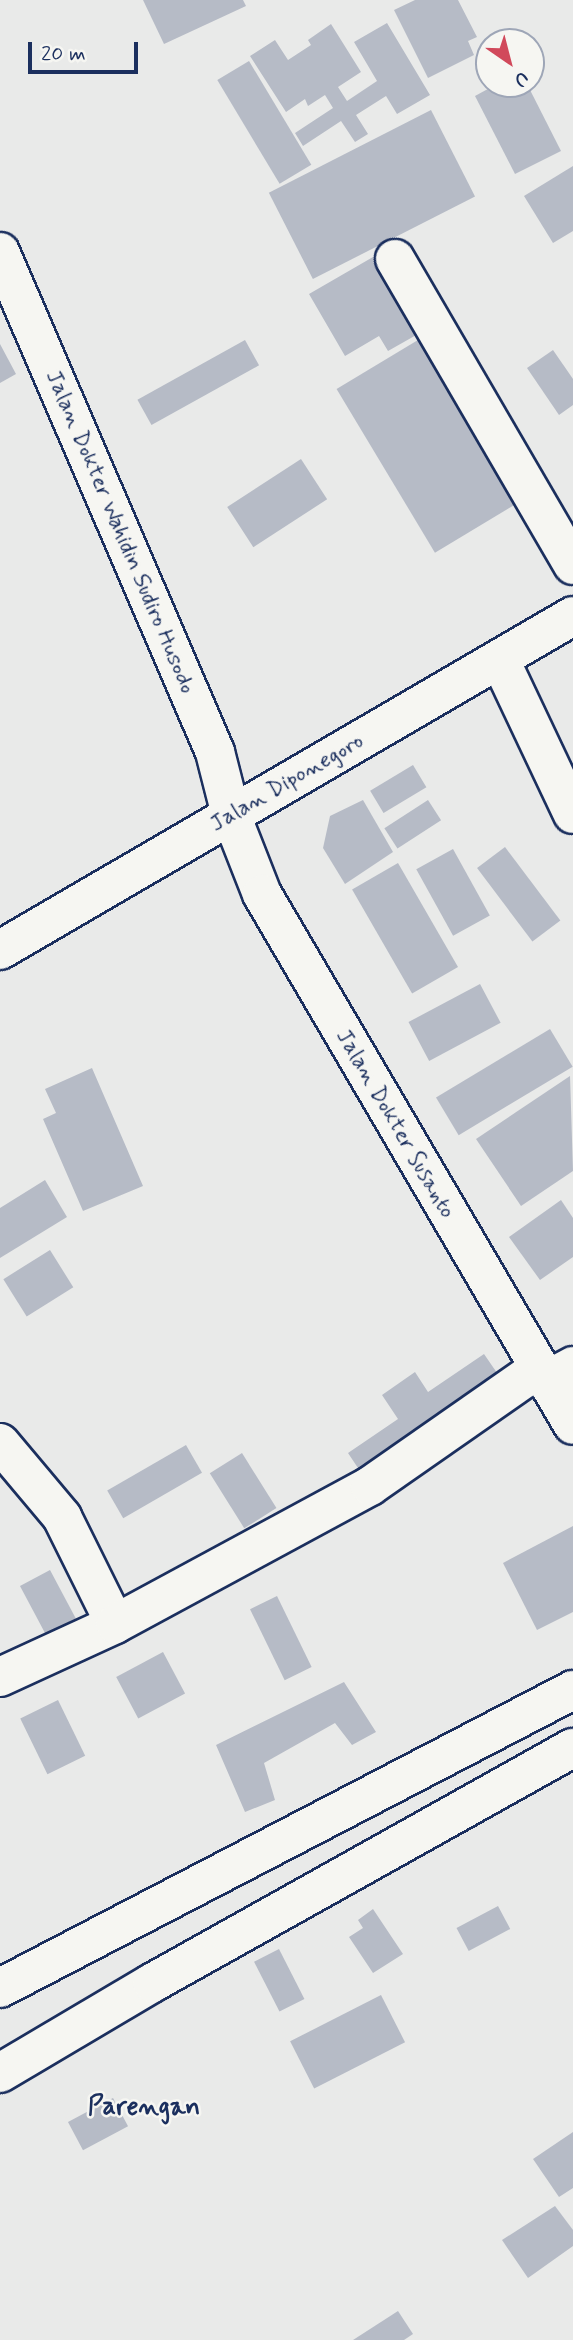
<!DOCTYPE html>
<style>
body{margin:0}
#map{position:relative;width:573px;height:2340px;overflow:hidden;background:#e9eae9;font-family:Mynerve,sans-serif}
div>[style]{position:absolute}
.building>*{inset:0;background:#b6bbc6;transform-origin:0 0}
.roads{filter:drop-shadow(2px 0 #1b2f5e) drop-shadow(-2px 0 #1b2f5e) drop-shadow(0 2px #1b2f5e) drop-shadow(0 -2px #1b2f5e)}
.minor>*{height:38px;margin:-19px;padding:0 19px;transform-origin:19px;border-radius:19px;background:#f6f6f2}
.major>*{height:38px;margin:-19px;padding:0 19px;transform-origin:19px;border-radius:19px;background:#f6f6f2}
span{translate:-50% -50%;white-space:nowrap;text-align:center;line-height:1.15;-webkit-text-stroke:5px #f6f6f2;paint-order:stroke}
.street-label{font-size:23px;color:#1b2f5e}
.quarter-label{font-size:26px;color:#1b2f5e;font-weight:700}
.north{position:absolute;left:475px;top:28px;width:70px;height:70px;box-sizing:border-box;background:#f6f6f2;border:2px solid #9ea6b7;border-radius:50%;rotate:145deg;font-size:19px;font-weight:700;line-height:28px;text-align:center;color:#1b2f5e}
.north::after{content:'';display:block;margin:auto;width:24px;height:32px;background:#d1495b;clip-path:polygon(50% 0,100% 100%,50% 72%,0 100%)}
.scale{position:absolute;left:28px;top:42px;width:110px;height:32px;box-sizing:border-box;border:4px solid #1b2f5e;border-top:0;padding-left:9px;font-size:21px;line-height:24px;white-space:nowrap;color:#1b2f5e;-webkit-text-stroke:5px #f6f6f2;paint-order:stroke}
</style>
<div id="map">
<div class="building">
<i style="clip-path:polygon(143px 0,243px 0,246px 6px,164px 44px)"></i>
<i style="clip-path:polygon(415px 0,458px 0,477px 37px,468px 41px,474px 55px,428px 78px,394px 10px)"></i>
<i style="clip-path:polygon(387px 23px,430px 95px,397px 114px,386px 96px,356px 115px,368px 134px,355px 142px,341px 121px,303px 146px,295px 133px,333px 108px,325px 95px,308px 106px,305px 99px,286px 112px,250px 56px,275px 40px,288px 60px,311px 45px,308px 40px,331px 24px,361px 72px,338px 87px,347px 101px,377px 81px,354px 42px)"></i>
<i style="left:249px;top:61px;width:121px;height:37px;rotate:59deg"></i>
<i style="clip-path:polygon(497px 84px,527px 84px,561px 151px,515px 174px,475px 96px)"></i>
<i style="left:431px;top:110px;width:97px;height:182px;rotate:63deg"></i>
<i style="clip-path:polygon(573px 166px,573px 231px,553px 243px,524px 196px)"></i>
<i style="clip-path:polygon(373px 257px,418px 334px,388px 351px,379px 336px,345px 356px,309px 294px)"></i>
<i style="left:245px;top:340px;width:29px;height:123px;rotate:61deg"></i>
<i style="left:418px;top:340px;width:191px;height:95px;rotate:59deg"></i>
<i style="clip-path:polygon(0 344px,16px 374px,0 383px)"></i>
<i style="clip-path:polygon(553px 350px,573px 379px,573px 405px,559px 415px,527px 368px)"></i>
<i style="left:301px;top:459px;width:48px;height:88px;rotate:57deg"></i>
<i style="left:413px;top:765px;width:26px;height:50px;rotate:59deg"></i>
<i style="clip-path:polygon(363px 800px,393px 852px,345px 884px,323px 848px,330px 816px)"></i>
<i style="left:428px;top:800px;width:24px;height:52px;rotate:57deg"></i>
<i style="left:505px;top:847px;width:92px;height:35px;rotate:53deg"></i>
<i style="left:453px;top:849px;width:76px;height:42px;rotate:61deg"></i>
<i style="left:398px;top:863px;width:120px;height:53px;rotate:60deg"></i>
<i style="left:480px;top:984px;width:44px;height:81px;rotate:62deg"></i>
<i style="left:550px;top:1029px;width:44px;height:133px;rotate:59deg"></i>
<i style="clip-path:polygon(92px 1068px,143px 1186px,83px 1211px,43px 1119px,56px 1113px,45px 1089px)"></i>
<i style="clip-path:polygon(570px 1076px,573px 1171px,521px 1206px,476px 1139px)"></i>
<i style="clip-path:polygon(45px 1180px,67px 1217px,0 1258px,0 1208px)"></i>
<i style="clip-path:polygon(561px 1200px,573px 1218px,573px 1257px,540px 1280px,509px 1237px)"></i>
<i style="left:50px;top:1250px;width:44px;height:55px;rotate:58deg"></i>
<i style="clip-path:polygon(484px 1354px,504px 1383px,364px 1477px,348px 1453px,398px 1419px,382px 1395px,415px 1372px,428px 1392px)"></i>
<i style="left:186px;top:1445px;width:32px;height:91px;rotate:60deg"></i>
<i style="left:242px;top:1453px;width:65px;height:38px;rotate:58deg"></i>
<i style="clip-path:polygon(573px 1526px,573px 1612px,537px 1630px,503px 1563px)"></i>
<i style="left:50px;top:1570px;width:55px;height:34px;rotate:62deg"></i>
<i style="left:277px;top:1596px;width:79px;height:30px;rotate:64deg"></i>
<i style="left:163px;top:1652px;width:47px;height:53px;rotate:62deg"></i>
<i style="clip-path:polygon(344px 1682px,376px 1732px,352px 1745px,335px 1723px,264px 1763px,275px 1800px,245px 1812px,216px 1745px)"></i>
<i style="left:58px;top:1700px;width:62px;height:42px;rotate:64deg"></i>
<i style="left:498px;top:1906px;width:26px;height:47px;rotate:62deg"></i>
<i style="clip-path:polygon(373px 1909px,403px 1954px,373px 1973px,349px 1937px,363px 1928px,358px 1920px)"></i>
<i style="left:279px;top:1949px;width:56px;height:28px;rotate:63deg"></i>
<i style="left:381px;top:1995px;width:53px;height:102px;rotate:63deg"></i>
<i style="left:113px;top:2098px;width:32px;height:51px;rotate:62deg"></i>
<i style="clip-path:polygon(573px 2132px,573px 2188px,559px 2197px,533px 2159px)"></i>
<i style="clip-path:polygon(555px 2206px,573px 2230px,573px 2246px,528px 2278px,502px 2240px)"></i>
<i style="clip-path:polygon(398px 2311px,413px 2334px,404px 2340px,353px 2340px)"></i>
</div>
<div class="roads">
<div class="minor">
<i style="left:395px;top:259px;width:354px;rotate:59.8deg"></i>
<i style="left:501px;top:662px;width:168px;rotate:64.7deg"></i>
<i style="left:545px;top:1381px;width:32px;rotate:-28deg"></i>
<i style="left:0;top:1443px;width:97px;rotate:50deg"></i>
<i style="left:62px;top:1517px;width:119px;rotate:63.6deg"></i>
<i style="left:0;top:1677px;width:127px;rotate:-24.7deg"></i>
<i style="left:115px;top:1624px;width:290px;rotate:-28.4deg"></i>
<i style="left:370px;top:1486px;width:205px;rotate:-34.9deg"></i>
<i style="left:0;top:1988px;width:646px;rotate:-27.48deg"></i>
<i style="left:0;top:2073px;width:177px;rotate:-30.6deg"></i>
<i style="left:152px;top:1983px;width:482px;rotate:-29.2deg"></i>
</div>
<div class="major">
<i style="left:0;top:252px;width:544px;rotate:66.73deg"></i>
<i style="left:215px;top:752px;width:65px;rotate:75.7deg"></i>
<i style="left:231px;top:815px;width:85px;rotate:68.6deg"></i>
<i style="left:262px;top:894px;width:615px;rotate:59.64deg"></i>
<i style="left:0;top:950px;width:663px;rotate:-30.24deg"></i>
</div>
</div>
<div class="street-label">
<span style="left:120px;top:532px;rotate:67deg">Jalan Dokter Wahidin Sudiro Husodo</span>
<span style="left:287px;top:783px;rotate:-30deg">Jalan Diponegoro</span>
<span style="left:395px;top:1124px;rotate:60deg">Jalan Dokter Susanto</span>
</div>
<div class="quarter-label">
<span style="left:144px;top:2108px">Parengan</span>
</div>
<div class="north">U</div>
<div class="scale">20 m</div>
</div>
